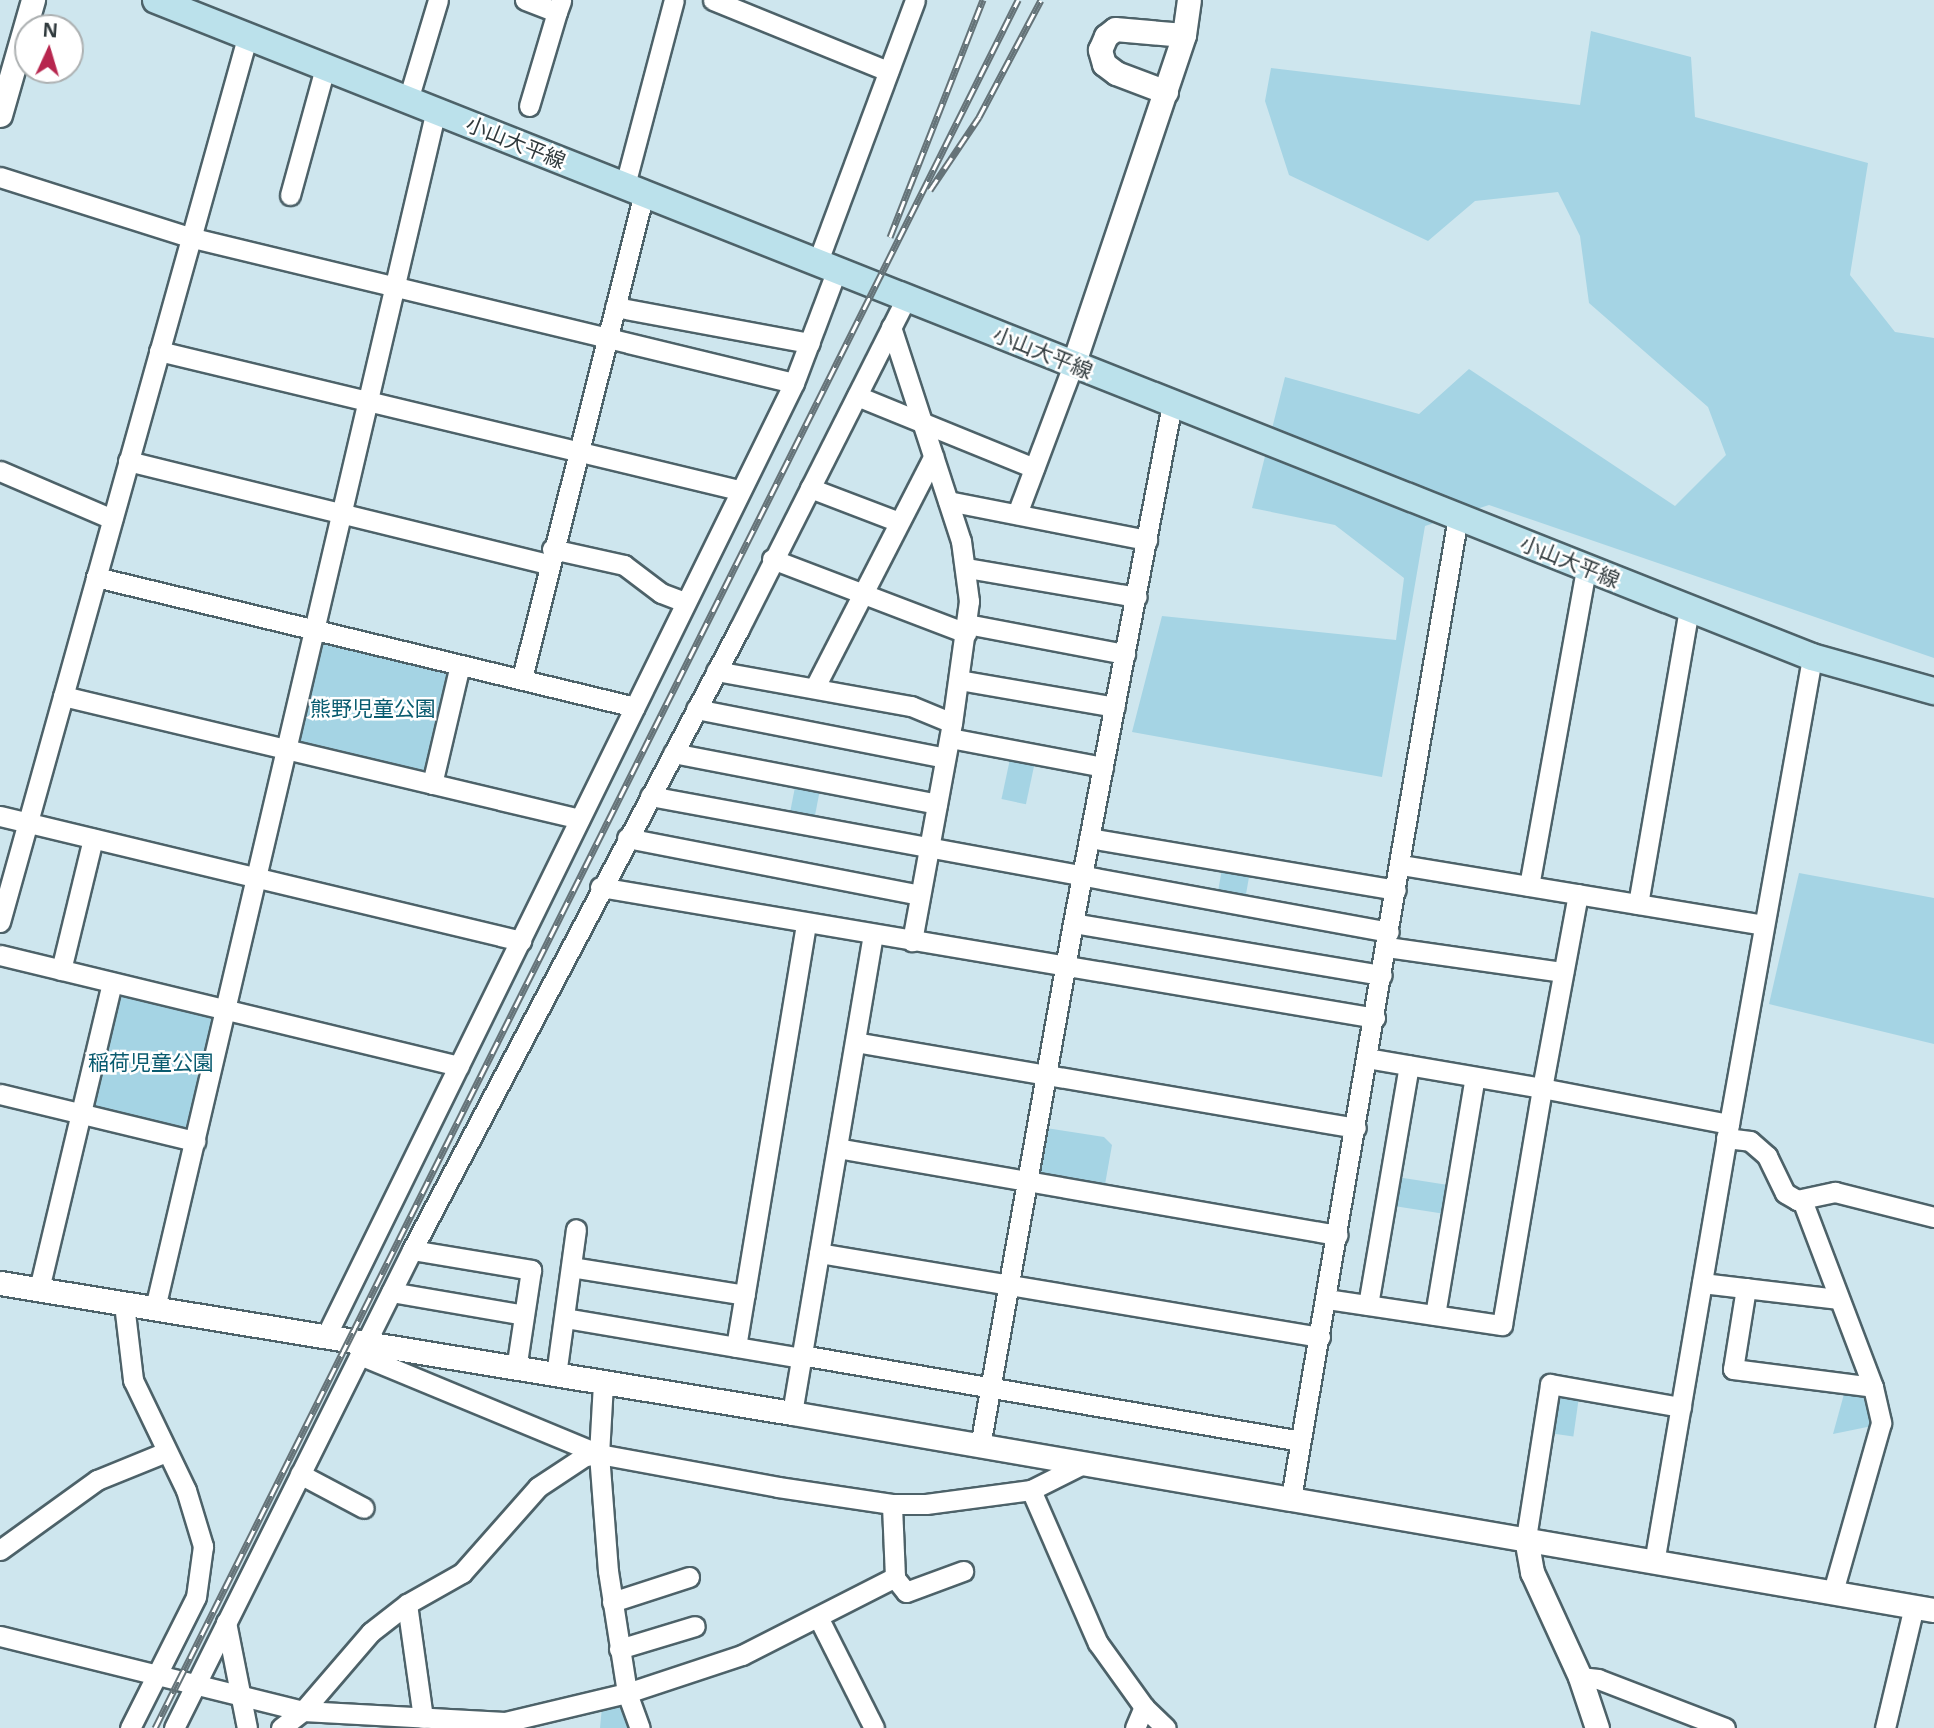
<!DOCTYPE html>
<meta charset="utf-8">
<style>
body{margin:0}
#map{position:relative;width:1934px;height:1728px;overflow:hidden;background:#cee6ee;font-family:"Open Sans","Noto Sans JP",sans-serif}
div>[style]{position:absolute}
.green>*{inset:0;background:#a5d4e4;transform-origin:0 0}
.roads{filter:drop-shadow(2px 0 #4d6269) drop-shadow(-2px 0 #4d6269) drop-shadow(0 2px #4d6269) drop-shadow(0 -2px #4d6269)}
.minor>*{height:19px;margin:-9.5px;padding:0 9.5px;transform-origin:9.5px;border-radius:9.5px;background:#fff}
.tertiary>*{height:23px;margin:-11.5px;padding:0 11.5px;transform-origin:11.5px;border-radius:11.5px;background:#fff}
.secondary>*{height:26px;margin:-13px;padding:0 13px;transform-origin:13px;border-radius:13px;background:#bbe1eb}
.rail>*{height:7px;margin-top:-3.5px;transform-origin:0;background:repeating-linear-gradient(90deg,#fff 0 13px,#657378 0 26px);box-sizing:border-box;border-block:2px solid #657378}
span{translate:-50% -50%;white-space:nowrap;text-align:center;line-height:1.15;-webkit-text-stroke:5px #fff;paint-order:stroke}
.street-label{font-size:21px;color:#303a3d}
.park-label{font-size:21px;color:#095b6f}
.north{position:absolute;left:14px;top:14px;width:70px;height:70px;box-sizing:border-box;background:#fff;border:2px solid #acb0b1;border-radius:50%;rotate:4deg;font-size:19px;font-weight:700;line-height:28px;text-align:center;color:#303a3d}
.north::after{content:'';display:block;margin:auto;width:24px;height:32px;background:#b7264e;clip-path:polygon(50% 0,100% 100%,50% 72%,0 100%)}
</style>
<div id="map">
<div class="green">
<i style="clip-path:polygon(1591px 31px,1691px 57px,1695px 117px,1868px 163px,1850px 275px,1895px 332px,1934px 338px,1934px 658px,1489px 505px,1425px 526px,1382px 777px,1132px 732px,1162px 616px,1396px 640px,1404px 578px,1335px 525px,1252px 508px,1285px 377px,1419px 414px,1469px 369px,1675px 506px,1726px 455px,1708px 407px,1589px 303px,1580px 236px,1558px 192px,1475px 201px,1428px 241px,1289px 175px,1265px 101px,1271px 68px,1580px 105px)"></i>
<i style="clip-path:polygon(323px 642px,452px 670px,428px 775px,295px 745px,316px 648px)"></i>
<i style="left:1010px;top:759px;width:25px;height:41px;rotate:12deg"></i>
<i style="left:796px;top:782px;width:25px;height:35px;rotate:11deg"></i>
<i style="left:1222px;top:869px;width:28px;height:28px;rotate:10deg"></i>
<i style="clip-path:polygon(1799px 873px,1934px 898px,1934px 1044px,1769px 1004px)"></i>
<i style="left:115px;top:992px;width:103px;height:118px;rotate:14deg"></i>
<i style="clip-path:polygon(1046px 1128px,1104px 1137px,1112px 1145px,1104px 1190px,1037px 1174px)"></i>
<i style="left:1397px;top:1177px;width:55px;height:29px;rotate:9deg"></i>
<i style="clip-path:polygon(1844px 1394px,1870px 1398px,1877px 1425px,1833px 1434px)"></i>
<i style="left:1558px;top:1395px;width:21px;height:39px;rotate:8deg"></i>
<i style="clip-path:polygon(628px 1706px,636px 1728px,600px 1728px,602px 1707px)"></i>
</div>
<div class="roads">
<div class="minor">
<i style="left:525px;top:0;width:34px;rotate:21deg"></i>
<i style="left:557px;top:12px;width:12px;rotate:-70deg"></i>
<i style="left:713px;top:0;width:189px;rotate:22.1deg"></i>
<i style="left:408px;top:100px;width:104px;rotate:-73.3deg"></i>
<i style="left:529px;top:106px;width:98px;rotate:-73.4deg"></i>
<i style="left:0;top:177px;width:198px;rotate:17.6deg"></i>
<i style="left:189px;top:237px;width:622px;rotate:13.57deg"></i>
<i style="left:625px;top:185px;width:191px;rotate:-75.2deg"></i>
<i style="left:290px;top:195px;width:132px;rotate:-74.6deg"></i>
<i style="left:818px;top:261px;width:278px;rotate:-69.6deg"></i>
<i style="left:615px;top:307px;width:198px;rotate:10.5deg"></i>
<i style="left:891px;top:327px;width:225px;rotate:71.9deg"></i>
<i style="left:961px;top:541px;width:61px;rotate:82.4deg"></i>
<i style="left:969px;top:601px;width:123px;rotate:97.9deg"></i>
<i style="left:952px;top:723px;width:222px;rotate:100.4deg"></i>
<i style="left:159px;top:351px;width:596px;rotate:13.48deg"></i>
<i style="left:857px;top:396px;width:191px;rotate:22.1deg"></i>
<i style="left:128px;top:461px;width:432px;rotate:13.8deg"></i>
<i style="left:0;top:471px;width:122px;rotate:23.2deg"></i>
<i style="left:810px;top:488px;width:95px;rotate:20.9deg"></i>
<i style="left:948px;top:501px;width:203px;rotate:11.1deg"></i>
<i style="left:1017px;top:514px;width:159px;rotate:-69.4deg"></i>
<i style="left:552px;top:549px;width:74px;rotate:12.5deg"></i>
<i style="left:624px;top:565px;width:46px;rotate:37.1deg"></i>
<i style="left:661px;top:593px;width:25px;rotate:21deg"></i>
<i style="left:772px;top:559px;width:208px;rotate:20.9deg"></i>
<i style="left:967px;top:568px;width:172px;rotate:9.7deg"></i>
<i style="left:96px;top:577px;width:554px;rotate:13.56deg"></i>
<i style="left:967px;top:624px;width:161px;rotate:10.8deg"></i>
<i style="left:716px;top:671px;width:198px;rotate:10.2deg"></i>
<i style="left:911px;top:706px;width:44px;rotate:22.5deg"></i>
<i style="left:522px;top:678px;width:500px;rotate:-75.88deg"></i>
<i style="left:959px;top:680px;width:158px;rotate:9.8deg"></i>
<i style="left:815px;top:687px;width:259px;rotate:-62.8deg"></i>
<i style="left:63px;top:696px;width:531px;rotate:13.38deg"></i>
<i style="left:696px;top:709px;width:254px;rotate:11.1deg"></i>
<i style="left:950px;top:738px;width:156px;rotate:10.7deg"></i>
<i style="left:673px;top:753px;width:269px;rotate:10.9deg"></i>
<i style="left:432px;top:784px;width:122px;rotate:-76.8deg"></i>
<i style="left:650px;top:796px;width:751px;rotate:10.43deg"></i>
<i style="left:0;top:816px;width:536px;rotate:13.49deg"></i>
<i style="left:627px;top:838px;width:298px;rotate:11deg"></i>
<i style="left:1089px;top:838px;width:311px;rotate:9.6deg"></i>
<i style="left:1401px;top:865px;width:367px;rotate:9.4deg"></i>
<i style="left:1529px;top:886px;width:323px;rotate:-79.8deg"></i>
<i style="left:600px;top:887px;width:786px;rotate:9.59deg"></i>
<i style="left:1578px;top:894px;width:197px;rotate:100.5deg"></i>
<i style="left:1542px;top:1088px;width:190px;rotate:10.9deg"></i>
<i style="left:1729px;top:1124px;width:441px;rotate:99.7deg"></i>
<i style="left:1638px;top:904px;width:299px;rotate:-80.2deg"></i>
<i style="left:0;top:922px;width:918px;rotate:-74.39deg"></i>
<i style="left:1073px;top:923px;width:313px;rotate:9.6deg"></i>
<i style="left:1387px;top:947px;width:178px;rotate:8.1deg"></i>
<i style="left:0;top:955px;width:472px;rotate:13.6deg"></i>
<i style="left:61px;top:970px;width:135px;rotate:-76.3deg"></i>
<i style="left:855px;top:1042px;width:508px;rotate:9.74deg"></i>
<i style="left:0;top:1094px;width:201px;rotate:13.6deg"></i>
<i style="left:1729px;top:1124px;width:474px;rotate:-79.9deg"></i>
<i style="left:1726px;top:1138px;width:24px;rotate:7deg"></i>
<i style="left:1750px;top:1141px;width:23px;rotate:41deg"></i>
<i style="left:1767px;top:1156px;width:41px;rotate:64.1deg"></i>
<i style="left:1785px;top:1193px;width:14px;rotate:30deg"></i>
<i style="left:1797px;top:1200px;width:39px;rotate:-12deg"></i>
<i style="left:1835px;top:1192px;width:102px;rotate:14.2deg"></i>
<i style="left:837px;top:1148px;width:508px;rotate:9.87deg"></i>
<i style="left:1802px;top:1200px;width:200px;rotate:69.2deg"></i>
<i style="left:1873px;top:1387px;width:37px;rotate:77deg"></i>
<i style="left:1881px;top:1423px;width:176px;rotate:105.9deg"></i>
<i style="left:412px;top:1250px;width:121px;rotate:9.5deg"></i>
<i style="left:531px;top:1270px;width:100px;rotate:98.6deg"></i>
<i style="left:819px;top:1253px;width:508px;rotate:9.52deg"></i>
<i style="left:571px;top:1267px;width:176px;rotate:9.1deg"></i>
<i style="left:1702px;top:1283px;width:138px;rotate:6.7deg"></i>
<i style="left:1746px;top:1288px;width:82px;rotate:99.1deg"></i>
<i style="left:1733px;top:1369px;width:141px;rotate:7.3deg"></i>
<i style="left:39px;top:1289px;width:315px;rotate:-76.6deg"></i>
<i style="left:391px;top:1292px;width:135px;rotate:9.8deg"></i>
<i style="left:1327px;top:1299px;width:177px;rotate:8.5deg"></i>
<i style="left:1502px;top:1325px;width:240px;rotate:-80.4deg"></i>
<i style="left:1542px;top:1088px;width:178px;rotate:-170.3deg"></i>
<i style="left:124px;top:1304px;width:77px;rotate:83.2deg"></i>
<i style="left:133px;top:1380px;width:122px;rotate:64.3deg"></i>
<i style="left:186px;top:1490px;width:59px;rotate:73.1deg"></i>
<i style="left:203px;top:1546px;width:51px;rotate:97.8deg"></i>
<i style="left:196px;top:1597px;width:147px;rotate:116.7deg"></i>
<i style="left:1368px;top:1305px;width:243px;rotate:-80.3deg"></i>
<i style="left:155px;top:1308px;width:1231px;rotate:-76.8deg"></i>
<i style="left:1435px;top:1315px;width:241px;rotate:-80.5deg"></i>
<i style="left:565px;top:1318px;width:239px;rotate:9.6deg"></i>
<i style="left:326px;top:1336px;width:1062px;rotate:-63.85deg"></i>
<i style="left:794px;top:383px;width:122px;rotate:-69.3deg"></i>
<i style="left:736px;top:1347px;width:430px;rotate:-80.6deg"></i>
<i style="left:360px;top:1355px;width:259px;rotate:22.5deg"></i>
<i style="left:599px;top:1454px;width:182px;rotate:10.4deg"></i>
<i style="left:778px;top:1487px;width:115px;rotate:8.5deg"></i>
<i style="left:892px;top:1504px;width:34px"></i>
<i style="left:926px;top:1504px;width:106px;rotate:-7.6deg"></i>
<i style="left:1031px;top:1490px;width:58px;rotate:-26.6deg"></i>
<i style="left:801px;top:1355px;width:507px;rotate:9.76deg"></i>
<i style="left:556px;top:1375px;width:147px;rotate:-82.2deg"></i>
<i style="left:603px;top:1383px;width:71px;rotate:93.2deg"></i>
<i style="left:599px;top:1454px;width:117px;rotate:85.6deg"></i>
<i style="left:608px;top:1571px;width:123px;rotate:81.1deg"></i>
<i style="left:627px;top:1693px;width:37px;rotate:70deg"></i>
<i style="left:792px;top:1413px;width:485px;rotate:-80.4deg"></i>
<i style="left:980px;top:1446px;width:531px;rotate:-79.92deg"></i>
<i style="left:1073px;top:923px;width:528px;rotate:-79.2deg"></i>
<i style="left:300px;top:1474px;width:72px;rotate:28deg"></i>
<i style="left:1031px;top:1490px;width:167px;rotate:66.4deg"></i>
<i style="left:1098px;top:1643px;width:79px;rotate:54.3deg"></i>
<i style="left:1144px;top:1707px;width:30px;rotate:44deg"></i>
<i style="left:1291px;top:1498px;width:995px;rotate:-80.34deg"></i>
<i style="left:1526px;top:1538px;width:156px;rotate:-81.1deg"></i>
<i style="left:1550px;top:1384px;width:133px;rotate:10deg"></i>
<i style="left:0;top:1550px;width:120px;rotate:-35.8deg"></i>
<i style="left:97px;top:1480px;width:74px;rotate:-22.1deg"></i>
<i style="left:894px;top:1577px;width:19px;rotate:51deg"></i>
<i style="left:906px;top:1592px;width:61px;rotate:-20.2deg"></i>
<i style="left:612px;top:1602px;width:81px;rotate:-18deg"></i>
<i style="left:407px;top:1604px;width:115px;rotate:82deg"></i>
<i style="left:819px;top:1619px;width:122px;rotate:63.2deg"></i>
<i style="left:226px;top:1622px;width:108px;rotate:78.8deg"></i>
<i style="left:0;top:1636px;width:312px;rotate:13.9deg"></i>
<i style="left:303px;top:1711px;width:202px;rotate:3.1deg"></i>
<i style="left:505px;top:1722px;width:125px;rotate:-13.4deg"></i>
<i style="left:627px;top:1693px;width:121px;rotate:-18.3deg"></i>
<i style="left:742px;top:1655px;width:172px;rotate:-27deg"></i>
<i style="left:895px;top:1577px;width:73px;rotate:-92.4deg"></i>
<i style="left:619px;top:1649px;width:79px;rotate:-16.8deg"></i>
<i style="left:1580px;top:1677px;width:18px;rotate:6deg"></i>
<i style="left:1598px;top:1679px;width:136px;rotate:21.1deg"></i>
<i style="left:174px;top:1728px;width:534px;rotate:-63.53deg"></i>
<i style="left:412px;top:1250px;width:702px;rotate:-62.23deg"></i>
<i style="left:739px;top:629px;width:372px;rotate:-63.2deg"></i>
<i style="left:281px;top:1728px;width:28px;rotate:-38deg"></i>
<i style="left:303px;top:1711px;width:104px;rotate:-49.3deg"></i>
<i style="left:371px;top:1632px;width:46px;rotate:-37.9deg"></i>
<i style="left:407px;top:1604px;width:63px;rotate:-29.4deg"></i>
<i style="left:462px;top:1573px;width:115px;rotate:-48.5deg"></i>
<i style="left:538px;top:1487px;width:56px;rotate:-33.4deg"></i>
<i style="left:585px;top:1456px;width:14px;rotate:-8deg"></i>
<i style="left:1135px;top:1728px;width:23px;rotate:-67deg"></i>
<i style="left:1885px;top:1728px;width:125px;rotate:-76.6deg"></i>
</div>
<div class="tertiary">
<i style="left:1166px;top:92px;width:53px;rotate:-159.2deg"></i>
<i style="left:1116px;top:73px;width:15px;rotate:-143deg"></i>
<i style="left:1104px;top:64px;width:15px;rotate:-106deg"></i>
<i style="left:1100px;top:50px;width:15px;rotate:-67deg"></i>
<i style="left:1106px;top:36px;width:11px;rotate:-38deg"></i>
<i style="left:1115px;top:29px;width:69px;rotate:5deg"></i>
<i style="left:0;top:115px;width:120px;rotate:-74deg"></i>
<i style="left:1073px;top:365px;width:348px;rotate:-71.4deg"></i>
<i style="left:1184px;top:35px;width:35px;rotate:-82deg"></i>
<i style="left:0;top:1283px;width:803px;rotate:9.32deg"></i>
<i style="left:792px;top:1413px;width:1159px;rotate:9.79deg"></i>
<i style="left:1526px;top:1538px;width:35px;rotate:80deg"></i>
<i style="left:1532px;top:1572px;width:115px;rotate:65.4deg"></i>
<i style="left:1580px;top:1677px;width:54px;rotate:71.6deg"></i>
</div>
<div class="secondary">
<i style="left:156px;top:0;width:1782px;rotate:21.64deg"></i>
<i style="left:1812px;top:657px;width:127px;rotate:15.6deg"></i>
</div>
</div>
<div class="rail">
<i style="left:930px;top:190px;width:88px;rotate:-56.1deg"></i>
<i style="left:979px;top:117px;width:132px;rotate:-62.1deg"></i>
<i style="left:890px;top:237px;width:255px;rotate:-68.6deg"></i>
<i style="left:155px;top:1728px;width:1932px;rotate:-63.46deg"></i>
</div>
<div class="street-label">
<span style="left:516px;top:142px;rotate:22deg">小山大平線</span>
<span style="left:1043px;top:352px;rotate:22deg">小山大平線</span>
<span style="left:1570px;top:561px;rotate:22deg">小山大平線</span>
</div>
<div class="park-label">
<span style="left:373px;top:708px">熊野児童公園</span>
<span style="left:151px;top:1062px">稲荷児童公園</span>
</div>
<div class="north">N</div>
</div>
